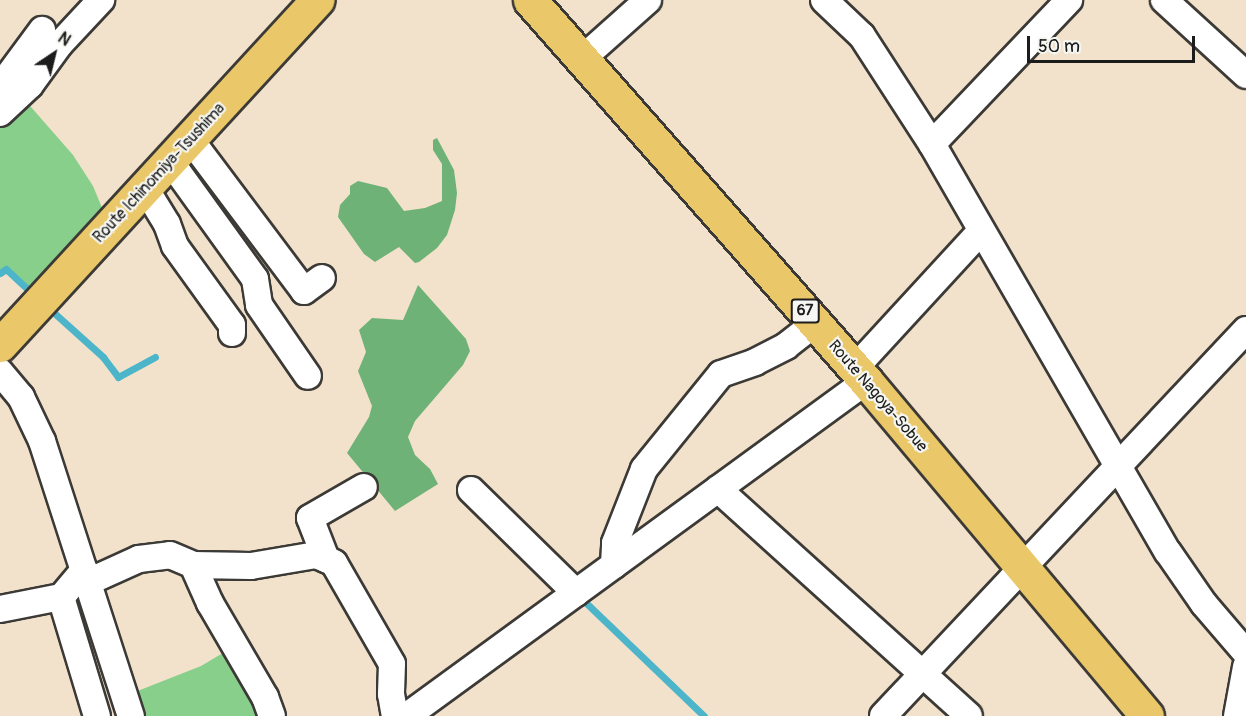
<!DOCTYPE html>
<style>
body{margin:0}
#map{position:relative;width:1246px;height:716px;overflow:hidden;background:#f3e2cb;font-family:Pangolin,sans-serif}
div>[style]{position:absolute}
.green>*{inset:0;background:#88cf8b}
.forest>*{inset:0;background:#6eb277}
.stream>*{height:7px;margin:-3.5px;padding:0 3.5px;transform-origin:3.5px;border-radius:3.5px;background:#4cb5ca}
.roads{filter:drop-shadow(2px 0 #3c3a36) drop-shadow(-2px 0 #3c3a36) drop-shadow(0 2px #3c3a36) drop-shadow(0 -2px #3c3a36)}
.minor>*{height:26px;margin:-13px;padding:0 13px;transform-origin:13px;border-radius:13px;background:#fff}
.major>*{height:33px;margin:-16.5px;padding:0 16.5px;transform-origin:16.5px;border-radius:16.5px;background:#eac769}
span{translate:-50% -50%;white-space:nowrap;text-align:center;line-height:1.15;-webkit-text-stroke:4.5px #f6f6f2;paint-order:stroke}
.shield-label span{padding:2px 4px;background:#f6f6f2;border:2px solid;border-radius:4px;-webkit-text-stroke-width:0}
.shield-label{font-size:15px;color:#1c1c1c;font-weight:700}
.street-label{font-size:16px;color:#1c1c1c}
.north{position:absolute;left:24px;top:24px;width:60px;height:60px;-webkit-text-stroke:4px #f6f6f2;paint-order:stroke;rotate:35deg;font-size:16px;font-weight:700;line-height:24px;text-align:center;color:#1c1c1c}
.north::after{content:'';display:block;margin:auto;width:21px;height:27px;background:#1c1c1c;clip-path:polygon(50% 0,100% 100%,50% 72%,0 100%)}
.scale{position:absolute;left:1027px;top:36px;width:168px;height:27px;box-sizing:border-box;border:3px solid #1c1c1c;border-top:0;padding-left:8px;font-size:18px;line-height:21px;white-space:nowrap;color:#1c1c1c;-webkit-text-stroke:4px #f6f6f2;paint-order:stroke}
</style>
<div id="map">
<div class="green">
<i style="clip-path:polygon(24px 99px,73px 155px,93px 186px,105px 215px,34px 292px,6px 266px,0 271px,0 121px)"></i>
<i style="clip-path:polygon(228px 650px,265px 716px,143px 716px,135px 692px,201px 666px)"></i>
</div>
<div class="forest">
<i style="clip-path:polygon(437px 138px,454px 170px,457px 193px,455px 210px,447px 235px,437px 248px,419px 262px,415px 263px,399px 247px,375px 262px,364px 254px,338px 217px,340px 205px,350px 194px,350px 186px,358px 181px,387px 188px,404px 211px,425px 208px,442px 201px,442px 164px,433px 150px,433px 140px)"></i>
<i style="clip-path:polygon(418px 285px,466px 339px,470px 351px,463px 365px,415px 421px,408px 437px,415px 455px,430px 469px,438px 484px,395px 511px,347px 453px,369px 417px,372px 406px,358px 371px,366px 352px,359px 330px,372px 318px,403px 320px)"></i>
</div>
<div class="stream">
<i style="left:0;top:273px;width:7px;rotate:-34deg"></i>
<i style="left:6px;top:269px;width:34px;rotate:43deg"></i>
<i style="left:52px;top:311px;width:69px;rotate:42deg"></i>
<i style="left:103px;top:357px;width:25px;rotate:53deg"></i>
<i style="left:118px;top:377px;width:42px;rotate:-28.4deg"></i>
<i style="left:582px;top:599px;width:169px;rotate:43.8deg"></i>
</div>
<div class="roads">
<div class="minor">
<i style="left:824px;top:0;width:52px;rotate:43.5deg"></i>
<i style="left:862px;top:36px;width:129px;rotate:57.1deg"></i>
<i style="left:932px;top:144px;width:471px;rotate:60deg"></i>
<i style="left:1168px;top:552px;width:63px;rotate:55.3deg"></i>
<i style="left:1204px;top:604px;width:65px;rotate:49.4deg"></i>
<i style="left:1164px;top:0;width:111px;rotate:42.4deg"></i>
<i style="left:583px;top:58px;width:87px;rotate:-41.7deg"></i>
<i style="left:0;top:87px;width:71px;rotate:-53.6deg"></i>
<i style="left:0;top:113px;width:41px;rotate:-43deg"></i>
<i style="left:30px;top:85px;width:49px;rotate:-54.1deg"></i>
<i style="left:59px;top:45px;width:62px;rotate:-47deg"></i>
<i style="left:190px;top:139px;width:190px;rotate:53.1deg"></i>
<i style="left:304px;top:291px;width:22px;rotate:-36deg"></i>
<i style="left:932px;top:144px;width:199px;rotate:-46.4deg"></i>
<i style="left:170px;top:161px;width:145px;rotate:54.2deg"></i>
<i style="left:255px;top:279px;width:26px;rotate:81deg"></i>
<i style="left:259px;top:305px;width:86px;rotate:55.4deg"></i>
<i style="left:145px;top:188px;width:42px;rotate:58.6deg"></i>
<i style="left:167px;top:224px;width:23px;rotate:70deg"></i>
<i style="left:175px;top:246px;width:97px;rotate:54.2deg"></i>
<i style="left:232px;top:325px;width:8px;rotate:90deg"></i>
<i style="left:855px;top:368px;width:186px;rotate:-47.4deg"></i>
<i style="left:0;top:372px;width:33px;rotate:50deg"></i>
<i style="left:21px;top:397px;width:49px;rotate:64.5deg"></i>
<i style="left:42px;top:441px;width:289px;rotate:72.1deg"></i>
<i style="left:718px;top:489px;width:338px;rotate:42.1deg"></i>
<i style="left:471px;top:490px;width:147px;rotate:44.4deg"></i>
<i style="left:326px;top:559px;width:44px;rotate:-111.3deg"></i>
<i style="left:310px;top:518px;width:62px;rotate:-29.9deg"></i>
<i style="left:193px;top:565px;width:42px;rotate:65.9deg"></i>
<i style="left:210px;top:603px;width:109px;rotate:59.7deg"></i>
<i style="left:265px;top:697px;width:20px;rotate:70deg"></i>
<i style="left:614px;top:565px;width:22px;rotate:-87deg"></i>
<i style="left:615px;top:543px;width:79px;rotate:-68.6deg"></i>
<i style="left:644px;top:469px;width:122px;rotate:-51deg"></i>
<i style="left:721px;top:374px;width:36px;rotate:-19deg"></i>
<i style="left:755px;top:362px;width:35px;rotate:-27deg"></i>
<i style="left:786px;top:346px;width:37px;rotate:-38deg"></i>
<i style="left:84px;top:570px;width:35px;rotate:130deg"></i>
<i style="left:61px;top:597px;width:124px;rotate:73.2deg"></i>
<i style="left:88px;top:582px;width:56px;rotate:-24.3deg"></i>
<i style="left:139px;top:559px;width:31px;rotate:-7deg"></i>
<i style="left:170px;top:555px;width:25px;rotate:23deg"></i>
<i style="left:193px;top:565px;width:58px;rotate:1deg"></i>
<i style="left:251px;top:566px;width:66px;rotate:-9.6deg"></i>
<i style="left:316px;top:555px;width:11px;rotate:22deg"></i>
<i style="left:326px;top:559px;width:9px;rotate:27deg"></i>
<i style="left:334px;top:563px;width:116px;rotate:60.1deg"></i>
<i style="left:392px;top:664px;width:30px;rotate:92deg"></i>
<i style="left:391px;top:694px;width:22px;rotate:80deg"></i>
<i style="left:0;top:609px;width:62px;rotate:-11.1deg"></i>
<i style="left:407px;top:716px;width:568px;rotate:-36.12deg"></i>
<i style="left:883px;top:716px;width:530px;rotate:-46.76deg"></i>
<i style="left:1237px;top:716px;width:50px;rotate:-79.6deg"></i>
</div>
<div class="major">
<i style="left:530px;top:0;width:508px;rotate:48.59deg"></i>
<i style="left:866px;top:381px;width:437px;rotate:50deg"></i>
<i style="left:0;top:345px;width:469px;rotate:-47.4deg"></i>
</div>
</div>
<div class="shield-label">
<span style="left:805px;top:311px">67</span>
</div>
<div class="street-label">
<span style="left:159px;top:173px;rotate:-47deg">Route Ichinomiya-Tsushima</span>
<span style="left:878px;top:396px;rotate:49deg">Route Nagoya-Sobue</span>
</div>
<div class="north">N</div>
<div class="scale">50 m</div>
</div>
